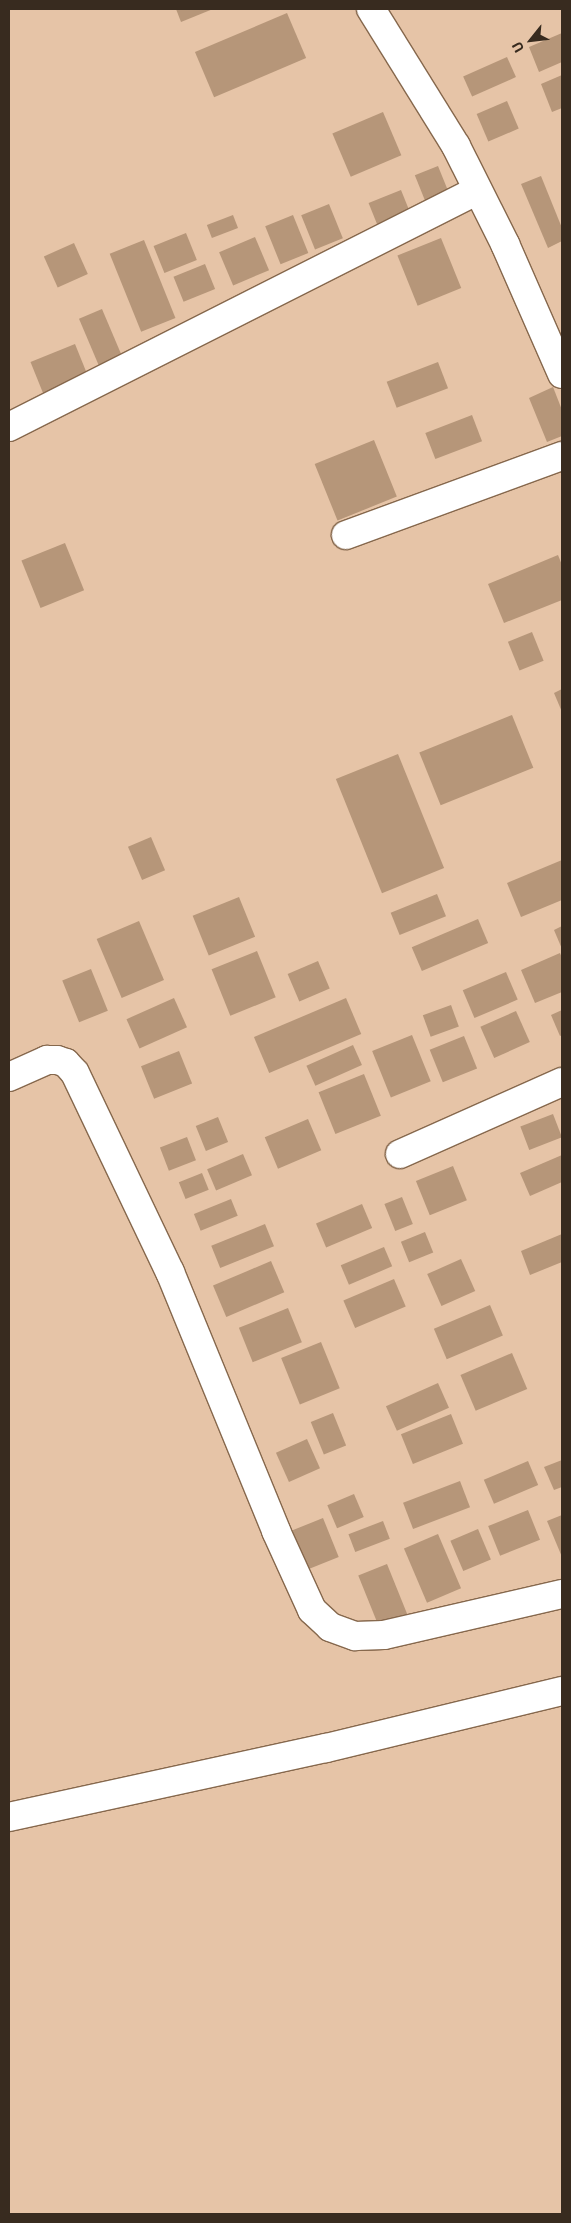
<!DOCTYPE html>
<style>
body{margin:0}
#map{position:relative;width:571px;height:2223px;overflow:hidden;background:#e6c4a7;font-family:"Exo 2",sans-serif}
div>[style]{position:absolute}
.building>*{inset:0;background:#b69679;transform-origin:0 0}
.roads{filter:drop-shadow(1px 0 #86684d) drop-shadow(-1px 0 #86684d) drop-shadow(0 1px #86684d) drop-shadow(0 -1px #86684d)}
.minor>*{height:28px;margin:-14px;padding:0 14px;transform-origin:14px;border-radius:14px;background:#fff}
.major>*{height:28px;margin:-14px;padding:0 14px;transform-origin:14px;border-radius:14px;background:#fff}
span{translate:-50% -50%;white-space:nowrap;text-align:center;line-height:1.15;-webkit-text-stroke:4.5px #e6c4a7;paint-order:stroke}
.frame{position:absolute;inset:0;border:10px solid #382b1f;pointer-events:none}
.north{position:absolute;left:506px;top:15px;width:50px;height:50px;-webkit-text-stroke:4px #e6c4a7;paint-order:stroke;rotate:241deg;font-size:14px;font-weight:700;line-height:20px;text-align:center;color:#382b1f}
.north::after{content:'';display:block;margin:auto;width:18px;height:22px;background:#382b1f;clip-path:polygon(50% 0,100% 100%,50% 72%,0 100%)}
</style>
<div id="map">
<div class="building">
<i style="clip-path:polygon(176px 9px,213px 9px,181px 22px)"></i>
<i style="left:287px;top:13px;width:49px;height:100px;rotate:67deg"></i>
<i style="clip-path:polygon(562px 33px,562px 62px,539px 72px,529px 47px)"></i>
<i style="left:507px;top:57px;width:22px;height:48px;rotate:66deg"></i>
<i style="clip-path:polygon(562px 75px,562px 108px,552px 112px,541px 84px)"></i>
<i style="left:507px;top:101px;width:30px;height:33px;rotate:67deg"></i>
<i style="left:383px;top:112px;width:47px;height:55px;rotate:67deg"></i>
<i style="left:438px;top:166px;width:37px;height:25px;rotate:68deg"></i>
<i style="clip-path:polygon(541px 176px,562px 228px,562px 241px,548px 248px,521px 184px)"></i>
<i style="left:401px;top:190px;width:32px;height:35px;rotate:68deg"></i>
<i style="left:329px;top:204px;width:37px;height:30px;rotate:68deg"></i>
<i style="left:233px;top:215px;width:14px;height:28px;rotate:69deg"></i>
<i style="left:293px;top:215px;width:41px;height:30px;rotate:68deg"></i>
<i style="left:186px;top:233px;width:29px;height:35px;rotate:68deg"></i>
<i style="left:255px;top:237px;width:36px;height:39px;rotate:67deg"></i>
<i style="left:441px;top:238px;width:54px;height:47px;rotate:68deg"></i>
<i style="left:144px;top:240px;width:84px;height:37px;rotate:68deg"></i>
<i style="left:74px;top:243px;width:34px;height:33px;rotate:66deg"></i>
<i style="left:205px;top:264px;width:27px;height:34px;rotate:68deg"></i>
<i style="left:102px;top:309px;width:54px;height:25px;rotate:67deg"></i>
<i style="left:75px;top:344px;width:35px;height:48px;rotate:68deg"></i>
<i style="left:438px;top:362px;width:28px;height:55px;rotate:69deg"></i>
<i style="clip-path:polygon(553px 387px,562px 410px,562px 436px,547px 442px,529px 398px)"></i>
<i style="left:472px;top:415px;width:28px;height:50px;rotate:69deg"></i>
<i style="left:374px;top:440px;width:61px;height:64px;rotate:68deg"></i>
<i style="left:65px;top:543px;width:51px;height:47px;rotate:68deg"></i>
<i style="clip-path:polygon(558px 555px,562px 565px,562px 600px,504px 623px,488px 584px)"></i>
<i style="left:532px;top:632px;width:31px;height:26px;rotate:68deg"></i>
<i style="clip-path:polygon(562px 689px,562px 712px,554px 693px)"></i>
<i style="left:512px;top:715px;width:57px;height:100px;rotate:68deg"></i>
<i style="left:398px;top:754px;width:123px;height:67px;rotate:68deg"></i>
<i style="left:151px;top:837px;width:36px;height:25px;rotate:67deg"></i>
<i style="clip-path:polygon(562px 860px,562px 900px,521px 917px,507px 883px)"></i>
<i style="left:437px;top:894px;width:24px;height:50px;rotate:68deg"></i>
<i style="left:239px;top:897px;width:43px;height:50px;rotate:68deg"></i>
<i style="left:478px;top:919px;width:26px;height:72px;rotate:67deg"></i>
<i style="left:139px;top:921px;width:64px;height:46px;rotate:67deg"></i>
<i style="clip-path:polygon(562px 926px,562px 949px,554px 930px)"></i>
<i style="left:257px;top:951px;width:50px;height:49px;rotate:68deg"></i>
<i style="clip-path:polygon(560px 953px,562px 958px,562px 992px,535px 1003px,521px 970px)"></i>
<i style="left:318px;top:961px;width:30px;height:33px;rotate:67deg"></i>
<i style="left:91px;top:969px;width:45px;height:31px;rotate:68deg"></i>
<i style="left:506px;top:972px;width:30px;height:47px;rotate:67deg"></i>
<i style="left:174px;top:998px;width:32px;height:52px;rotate:66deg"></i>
<i style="left:346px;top:998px;width:39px;height:100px;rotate:67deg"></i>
<i style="left:451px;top:1005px;width:23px;height:30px;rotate:70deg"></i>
<i style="clip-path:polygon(562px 1010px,562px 1035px,560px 1036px,551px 1015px)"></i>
<i style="left:516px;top:1011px;width:34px;height:39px;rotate:66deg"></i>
<i style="left:412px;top:1035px;width:50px;height:43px;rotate:68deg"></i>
<i style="left:464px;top:1036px;width:35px;height:37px;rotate:68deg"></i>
<i style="left:353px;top:1045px;width:22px;height:51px;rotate:66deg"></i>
<i style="left:179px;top:1051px;width:35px;height:41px;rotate:68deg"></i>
<i style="left:364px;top:1074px;width:45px;height:49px;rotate:68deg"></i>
<i style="left:553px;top:1114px;width:25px;height:35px;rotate:69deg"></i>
<i style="left:218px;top:1117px;width:27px;height:24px;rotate:68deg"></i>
<i style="left:308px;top:1119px;width:34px;height:47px;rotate:67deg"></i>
<i style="left:187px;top:1137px;width:25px;height:29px;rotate:69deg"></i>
<i style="left:243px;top:1154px;width:23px;height:39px;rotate:67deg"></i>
<i style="clip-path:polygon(562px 1155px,562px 1182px,530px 1196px,520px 1173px)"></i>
<i style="left:453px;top:1166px;width:37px;height:40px;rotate:68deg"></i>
<i style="left:202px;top:1173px;width:18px;height:25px;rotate:68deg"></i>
<i style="left:402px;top:1197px;width:29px;height:19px;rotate:68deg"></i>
<i style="left:231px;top:1199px;width:18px;height:40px;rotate:68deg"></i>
<i style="left:362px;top:1204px;width:26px;height:50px;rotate:67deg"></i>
<i style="left:265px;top:1224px;width:24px;height:58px;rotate:68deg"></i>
<i style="left:425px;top:1232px;width:22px;height:26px;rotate:68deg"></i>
<i style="clip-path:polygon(562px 1234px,562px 1262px,530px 1275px,521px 1251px)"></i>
<i style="left:384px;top:1247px;width:21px;height:47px;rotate:67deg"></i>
<i style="left:461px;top:1259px;width:35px;height:37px;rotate:66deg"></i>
<i style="left:271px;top:1261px;width:34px;height:63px;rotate:67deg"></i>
<i style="left:394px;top:1279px;width:30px;height:55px;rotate:67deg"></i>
<i style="left:490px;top:1305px;width:33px;height:61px;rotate:67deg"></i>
<i style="left:288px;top:1308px;width:37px;height:53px;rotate:68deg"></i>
<i style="left:321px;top:1342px;width:50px;height:43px;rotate:68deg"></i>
<i style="left:512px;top:1353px;width:39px;height:56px;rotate:67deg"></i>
<i style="left:438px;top:1383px;width:27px;height:57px;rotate:66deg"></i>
<i style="left:333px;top:1413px;width:35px;height:24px;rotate:68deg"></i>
<i style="left:451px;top:1414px;width:32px;height:54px;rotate:68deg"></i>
<i style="left:307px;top:1439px;width:32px;height:34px;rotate:66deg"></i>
<i style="clip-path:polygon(562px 1460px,562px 1487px,554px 1490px,544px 1467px)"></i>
<i style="left:528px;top:1461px;width:26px;height:48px;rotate:67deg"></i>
<i style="left:460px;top:1481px;width:28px;height:61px;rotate:69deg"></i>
<i style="left:354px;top:1494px;width:25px;height:29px;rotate:67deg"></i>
<i style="left:528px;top:1510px;width:32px;height:43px;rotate:68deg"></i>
<i style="clip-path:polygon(562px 1515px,562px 1557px,547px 1521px)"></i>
<i style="left:323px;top:1518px;width:42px;height:39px;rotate:68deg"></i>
<i style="left:383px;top:1521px;width:19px;height:37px;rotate:69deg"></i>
<i style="left:478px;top:1529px;width:33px;height:30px;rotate:67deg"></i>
<i style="left:438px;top:1534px;width:59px;height:37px;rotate:67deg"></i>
<i style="left:387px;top:1564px;width:56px;height:31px;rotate:68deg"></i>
</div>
<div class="roads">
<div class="minor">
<i style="left:371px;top:9px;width:161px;rotate:58.2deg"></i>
<i style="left:456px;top:146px;width:110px;rotate:63.4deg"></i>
<i style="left:505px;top:244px;width:142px;rotate:66.3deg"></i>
<i style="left:9px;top:427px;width:525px;rotate:-26.81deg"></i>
<i style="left:346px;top:535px;width:230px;rotate:-20.1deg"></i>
<i style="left:9px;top:1077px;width:42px;rotate:-24.1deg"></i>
<i style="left:47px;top:1060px;width:10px"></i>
<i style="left:57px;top:1060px;width:9px;rotate:18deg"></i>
<i style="left:66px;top:1063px;width:13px;rotate:48deg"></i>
<i style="left:75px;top:1073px;width:221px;rotate:64.5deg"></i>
<i style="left:170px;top:1272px;width:280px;rotate:67.7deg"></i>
<i style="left:276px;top:1531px;width:87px;rotate:65.5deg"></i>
<i style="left:312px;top:1610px;width:25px;rotate:43deg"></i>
<i style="left:330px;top:1627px;width:27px;rotate:20deg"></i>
<i style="left:355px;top:1636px;width:29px;rotate:-2deg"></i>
<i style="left:384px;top:1635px;width:183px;rotate:-13deg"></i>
<i style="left:400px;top:1154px;width:177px;rotate:-24deg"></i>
</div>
<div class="major">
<i style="left:9px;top:1817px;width:324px;rotate:-12.3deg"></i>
<i style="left:326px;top:1748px;width:243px;rotate:-13.6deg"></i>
</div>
</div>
<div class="frame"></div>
<div class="north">U</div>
</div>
